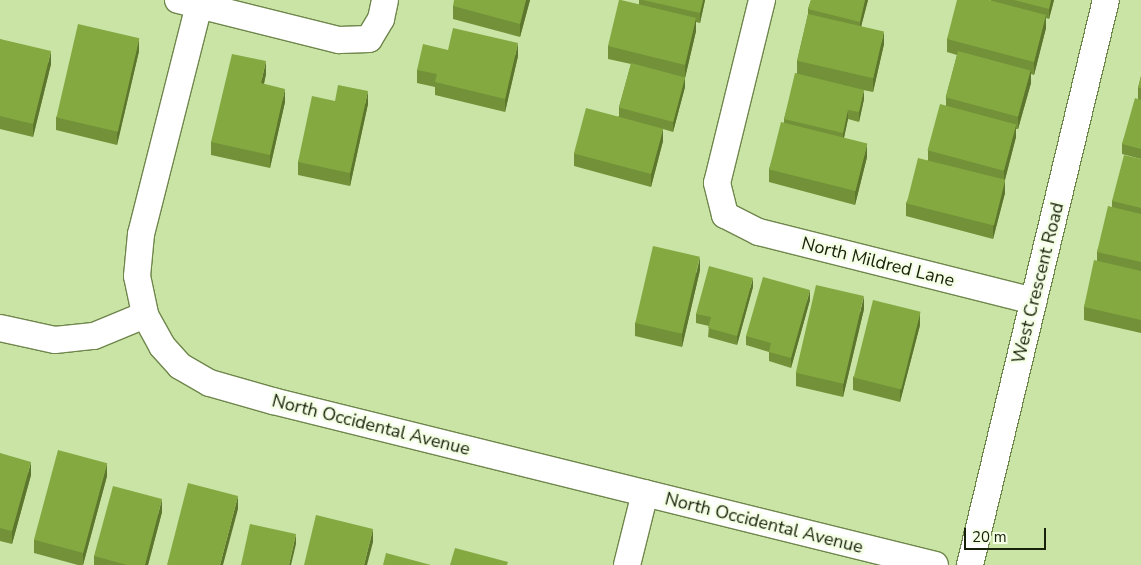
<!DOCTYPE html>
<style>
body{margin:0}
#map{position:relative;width:1141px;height:565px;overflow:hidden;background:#cae4a6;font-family:"Nunito Sans",sans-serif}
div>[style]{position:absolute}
.roads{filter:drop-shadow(1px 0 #6f864c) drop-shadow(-1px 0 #6f864c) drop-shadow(0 1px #6f864c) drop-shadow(0 -1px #6f864c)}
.minor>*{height:26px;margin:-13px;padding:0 13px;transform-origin:13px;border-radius:13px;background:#fff}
.wall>*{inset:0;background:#729138}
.shaded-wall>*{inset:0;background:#5c762e}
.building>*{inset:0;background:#84a941;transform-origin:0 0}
span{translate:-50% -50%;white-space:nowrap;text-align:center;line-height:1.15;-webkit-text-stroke:5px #f4ffe6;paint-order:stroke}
.street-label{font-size:18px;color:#172008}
.scale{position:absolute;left:964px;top:528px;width:82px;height:22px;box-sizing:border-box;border:2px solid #172008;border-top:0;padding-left:6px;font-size:15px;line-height:18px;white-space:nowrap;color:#172008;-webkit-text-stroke:4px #f4ffe6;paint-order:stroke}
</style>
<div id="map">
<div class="roads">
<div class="minor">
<i style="left:178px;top:0;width:166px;rotate:14deg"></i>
<i style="left:339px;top:40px;width:30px;rotate:-2deg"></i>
<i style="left:369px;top:39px;width:23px;rotate:-59deg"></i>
<i style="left:381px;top:19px;width:19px;rotate:-78deg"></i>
<i style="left:762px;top:0;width:188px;rotate:103.8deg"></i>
<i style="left:717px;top:183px;width:33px;rotate:76deg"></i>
<i style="left:725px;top:215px;width:38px;rotate:27deg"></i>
<i style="left:759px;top:232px;width:283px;rotate:14.1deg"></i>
<i style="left:199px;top:5px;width:236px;rotate:104.2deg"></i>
<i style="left:141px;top:234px;width:42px;rotate:95.4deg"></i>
<i style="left:137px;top:276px;width:40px;rotate:78deg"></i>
<i style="left:145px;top:315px;width:35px;rotate:61deg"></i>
<i style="left:162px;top:346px;width:27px;rotate:48deg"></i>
<i style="left:180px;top:366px;width:34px;rotate:30deg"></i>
<i style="left:210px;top:383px;width:66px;rotate:15.9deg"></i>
<i style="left:273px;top:401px;width:682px;rotate:13.91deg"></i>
<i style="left:0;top:328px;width:56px;rotate:12.3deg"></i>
<i style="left:55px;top:340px;width:39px;rotate:-6deg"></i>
<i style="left:94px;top:336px;width:55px;rotate:-22.4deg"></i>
<i style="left:627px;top:565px;width:74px;rotate:-76deg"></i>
<i style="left:970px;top:565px;width:581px;rotate:-76.47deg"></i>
</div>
</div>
<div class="wall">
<i style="clip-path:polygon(530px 0,520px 37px,453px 19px,453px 6px)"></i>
<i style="clip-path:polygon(639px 0,705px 0,700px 23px,696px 22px,696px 31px,685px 78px,685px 87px,673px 132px,663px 129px,663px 141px,651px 187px,574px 166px,574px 153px,619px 116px,619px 107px,631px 64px,608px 59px,608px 46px,639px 4px)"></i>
<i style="clip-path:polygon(811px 0,868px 0,861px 26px,884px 44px,873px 92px,863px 90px,864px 99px,859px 122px,848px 119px,844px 138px,867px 157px,855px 205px,769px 182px,769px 169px,784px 122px,784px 119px,797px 73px,797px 61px,808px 14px,808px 9px)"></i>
<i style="clip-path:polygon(991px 0,1054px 0,1049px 19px,1046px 18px,1046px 28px,1034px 75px,1031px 74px,1031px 83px,1018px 129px,1016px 129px,1016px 137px,1005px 180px,1005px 193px,993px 239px,906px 216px,906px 203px,928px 160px,928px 150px,946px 106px,946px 97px,957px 55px,947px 52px,947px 39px)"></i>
<i style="clip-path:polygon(0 39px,51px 64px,33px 137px,0 129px)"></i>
<i style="clip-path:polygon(448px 50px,518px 56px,505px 112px,435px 95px,435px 87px,417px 83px,417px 70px)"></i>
<i style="clip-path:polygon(139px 51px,117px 145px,56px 130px,56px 117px)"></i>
<i style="clip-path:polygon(266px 74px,264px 84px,285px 102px,270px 168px,211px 155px,211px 142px)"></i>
<i style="clip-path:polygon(1141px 76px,1141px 159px,1122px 154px,1122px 144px,1138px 99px,1138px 88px)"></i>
<i style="clip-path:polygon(335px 101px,368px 104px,350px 186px,298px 175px,298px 162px)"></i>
<i style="clip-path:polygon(1141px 159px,1141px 333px,1084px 320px,1084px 307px,1097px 261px,1097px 252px,1112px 207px,1112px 201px)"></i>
<i style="clip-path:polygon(700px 270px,682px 347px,635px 336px,635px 323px)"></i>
<i style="clip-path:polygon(753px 287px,737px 345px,708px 337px,709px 326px,696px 323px,696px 314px)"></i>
<i style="clip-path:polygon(810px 300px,791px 368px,769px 361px,769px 352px,746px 345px,746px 336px)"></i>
<i style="clip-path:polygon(864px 309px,843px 397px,796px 386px,796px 373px)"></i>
<i style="clip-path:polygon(920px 325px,900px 402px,853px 390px,853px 377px)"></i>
<i style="clip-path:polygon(0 453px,31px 475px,12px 544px,0 541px)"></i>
<i style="clip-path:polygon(107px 476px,83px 565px,78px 565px,34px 553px,34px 540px)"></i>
<i style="clip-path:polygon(162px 512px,148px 565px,94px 565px,94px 556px)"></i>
</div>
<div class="shaded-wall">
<i style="clip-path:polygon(526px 0,530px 0,520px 37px,520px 24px)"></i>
<i style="clip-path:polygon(703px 0,705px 0,700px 23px,700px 13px)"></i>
<i style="clip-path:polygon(865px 0,868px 0,860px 31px,860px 22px)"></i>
<i style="clip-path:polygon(1051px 0,1054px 0,1049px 19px,1049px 9px)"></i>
<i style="clip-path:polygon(1046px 15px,1046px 28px,1034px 75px,1034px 62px)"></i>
<i style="clip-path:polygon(696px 18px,696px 31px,685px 78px,685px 65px)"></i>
<i style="clip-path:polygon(884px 31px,884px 44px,873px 92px,873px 79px)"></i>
<i style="clip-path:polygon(139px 38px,139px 51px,117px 145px,117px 132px)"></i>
<i style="clip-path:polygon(518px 43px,518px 56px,505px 112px,505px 99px)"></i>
<i style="clip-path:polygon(51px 51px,51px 64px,33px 137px,33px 124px)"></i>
<i style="clip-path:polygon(266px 61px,266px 74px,261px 96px,261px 83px)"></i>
<i style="clip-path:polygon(1031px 70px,1031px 83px,1018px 129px,1018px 116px)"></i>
<i style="clip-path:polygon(685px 77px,685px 87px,673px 132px,673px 122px)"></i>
<i style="clip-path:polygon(285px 89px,285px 102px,270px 168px,270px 155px)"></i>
<i style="clip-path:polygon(864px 90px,864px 99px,859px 122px,859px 112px)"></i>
<i style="clip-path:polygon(368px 91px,368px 104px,350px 186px,350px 173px)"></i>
<i style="clip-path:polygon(848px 110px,848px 119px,843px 142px,843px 133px)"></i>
<i style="clip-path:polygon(1016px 124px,1016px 137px,1004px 183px,1004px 170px)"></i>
<i style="clip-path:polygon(663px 128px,663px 141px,651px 187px,651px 174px)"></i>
<i style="clip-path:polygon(867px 144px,867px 157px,855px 205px,855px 192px)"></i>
<i style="clip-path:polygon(1005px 180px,1005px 193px,993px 239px,993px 226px)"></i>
<i style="clip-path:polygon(700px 257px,700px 270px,682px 347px,682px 334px)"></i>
<i style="clip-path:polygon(753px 278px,753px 287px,737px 345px,737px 336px)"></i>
<i style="clip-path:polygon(810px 290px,810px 300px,791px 368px,791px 358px)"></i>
<i style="clip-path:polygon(864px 296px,864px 309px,843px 397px,843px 384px)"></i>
<i style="clip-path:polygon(920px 312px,920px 325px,900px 402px,900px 389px)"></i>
<i style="clip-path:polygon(31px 462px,31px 475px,12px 544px,12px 531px)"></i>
<i style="clip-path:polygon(107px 463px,107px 476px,83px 565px,83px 553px)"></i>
<i style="clip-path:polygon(238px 496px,238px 509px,223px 565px,220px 565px)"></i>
<i style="clip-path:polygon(162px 499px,162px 512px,148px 565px,145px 565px)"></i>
<i style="clip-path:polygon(373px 529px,373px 542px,367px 565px,364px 565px)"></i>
<i style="clip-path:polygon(296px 534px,296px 544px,291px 565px,289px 565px)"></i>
</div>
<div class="building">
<i style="clip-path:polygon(454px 0,526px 0,520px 24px,453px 6px)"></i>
<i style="clip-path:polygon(619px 0,621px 0,696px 18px,685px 65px,608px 46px)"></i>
<i style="clip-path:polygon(643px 0,703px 0,700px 13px)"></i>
<i style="clip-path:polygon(811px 0,865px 0,860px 22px,808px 9px)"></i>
<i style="clip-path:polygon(957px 0,989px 0,1046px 15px,1034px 62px,947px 39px)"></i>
<i style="clip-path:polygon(1014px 0,1051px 0,1049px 9px)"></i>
<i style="left:808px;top:14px;width:78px;height:48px;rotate:13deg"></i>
<i style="left:78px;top:24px;width:63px;height:96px;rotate:13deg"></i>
<i style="clip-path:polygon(453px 28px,518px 43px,505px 99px,435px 82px,437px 74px,417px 70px,423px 44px,448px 50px)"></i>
<i style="clip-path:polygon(0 39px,51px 51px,33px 124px,0 116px)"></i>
<i style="left:958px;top:51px;width:75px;height:48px;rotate:15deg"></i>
<i style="clip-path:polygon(232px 54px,266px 61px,261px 83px,285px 89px,270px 155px,211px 142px)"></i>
<i style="left:631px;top:63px;width:56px;height:46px;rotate:15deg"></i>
<i style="clip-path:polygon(795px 73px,864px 90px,859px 112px,848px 110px,843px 133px,784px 119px)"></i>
<i style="clip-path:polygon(1141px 76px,1141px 88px,1138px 88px)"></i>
<i style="clip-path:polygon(338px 85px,368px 91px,350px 173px,298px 162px,312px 96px,335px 101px)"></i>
<i style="clip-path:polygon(1135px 98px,1141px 100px,1141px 149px,1122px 144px)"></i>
<i style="left:940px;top:104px;width:79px;height:48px;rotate:15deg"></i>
<i style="left:586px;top:108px;width:80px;height:47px;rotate:15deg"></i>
<i style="left:781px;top:122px;width:89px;height:49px;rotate:14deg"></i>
<i style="clip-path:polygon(1124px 155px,1141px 159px,1141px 208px,1112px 201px)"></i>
<i style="left:918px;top:158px;width:90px;height:47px;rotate:14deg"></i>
<i style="clip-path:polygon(1108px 206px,1141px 214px,1141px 262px,1097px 252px)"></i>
<i style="left:653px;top:246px;width:48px;height:79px;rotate:13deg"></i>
<i style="clip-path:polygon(1094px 260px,1141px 271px,1141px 320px,1084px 307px)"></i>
<i style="clip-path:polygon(709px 266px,753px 278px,737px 336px,708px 328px,711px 317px,696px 314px)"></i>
<i style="clip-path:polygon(763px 277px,810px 290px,791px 358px,769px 352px,771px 343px,746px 336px)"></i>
<i style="left:816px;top:285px;width:49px;height:90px;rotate:13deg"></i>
<i style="left:873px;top:300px;width:49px;height:80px;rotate:14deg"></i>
<i style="left:58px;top:450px;width:51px;height:93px;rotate:15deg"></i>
<i style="clip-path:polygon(0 453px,31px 462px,12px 531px,0 528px)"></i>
<i style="clip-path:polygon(188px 483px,238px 496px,220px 565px,167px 565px)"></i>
<i style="clip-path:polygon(113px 486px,162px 499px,145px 565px,127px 565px,94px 556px)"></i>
<i style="clip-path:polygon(316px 515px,373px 529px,364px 565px,304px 565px)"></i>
<i style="clip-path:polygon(250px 524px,296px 534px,289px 565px,241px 565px)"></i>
<i style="clip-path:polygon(455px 548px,508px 562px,507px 565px,450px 565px)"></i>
<i style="clip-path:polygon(386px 553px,431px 565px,383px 565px)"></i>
</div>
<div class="street-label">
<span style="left:878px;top:262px;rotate:14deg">North Mildred Lane</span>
<span style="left:1038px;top:283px;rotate:-76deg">West Crescent Road</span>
<span style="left:371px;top:425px;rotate:14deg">North Occidental Avenue</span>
<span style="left:764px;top:523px;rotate:14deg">North Occidental Avenue</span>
</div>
<div class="scale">20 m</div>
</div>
